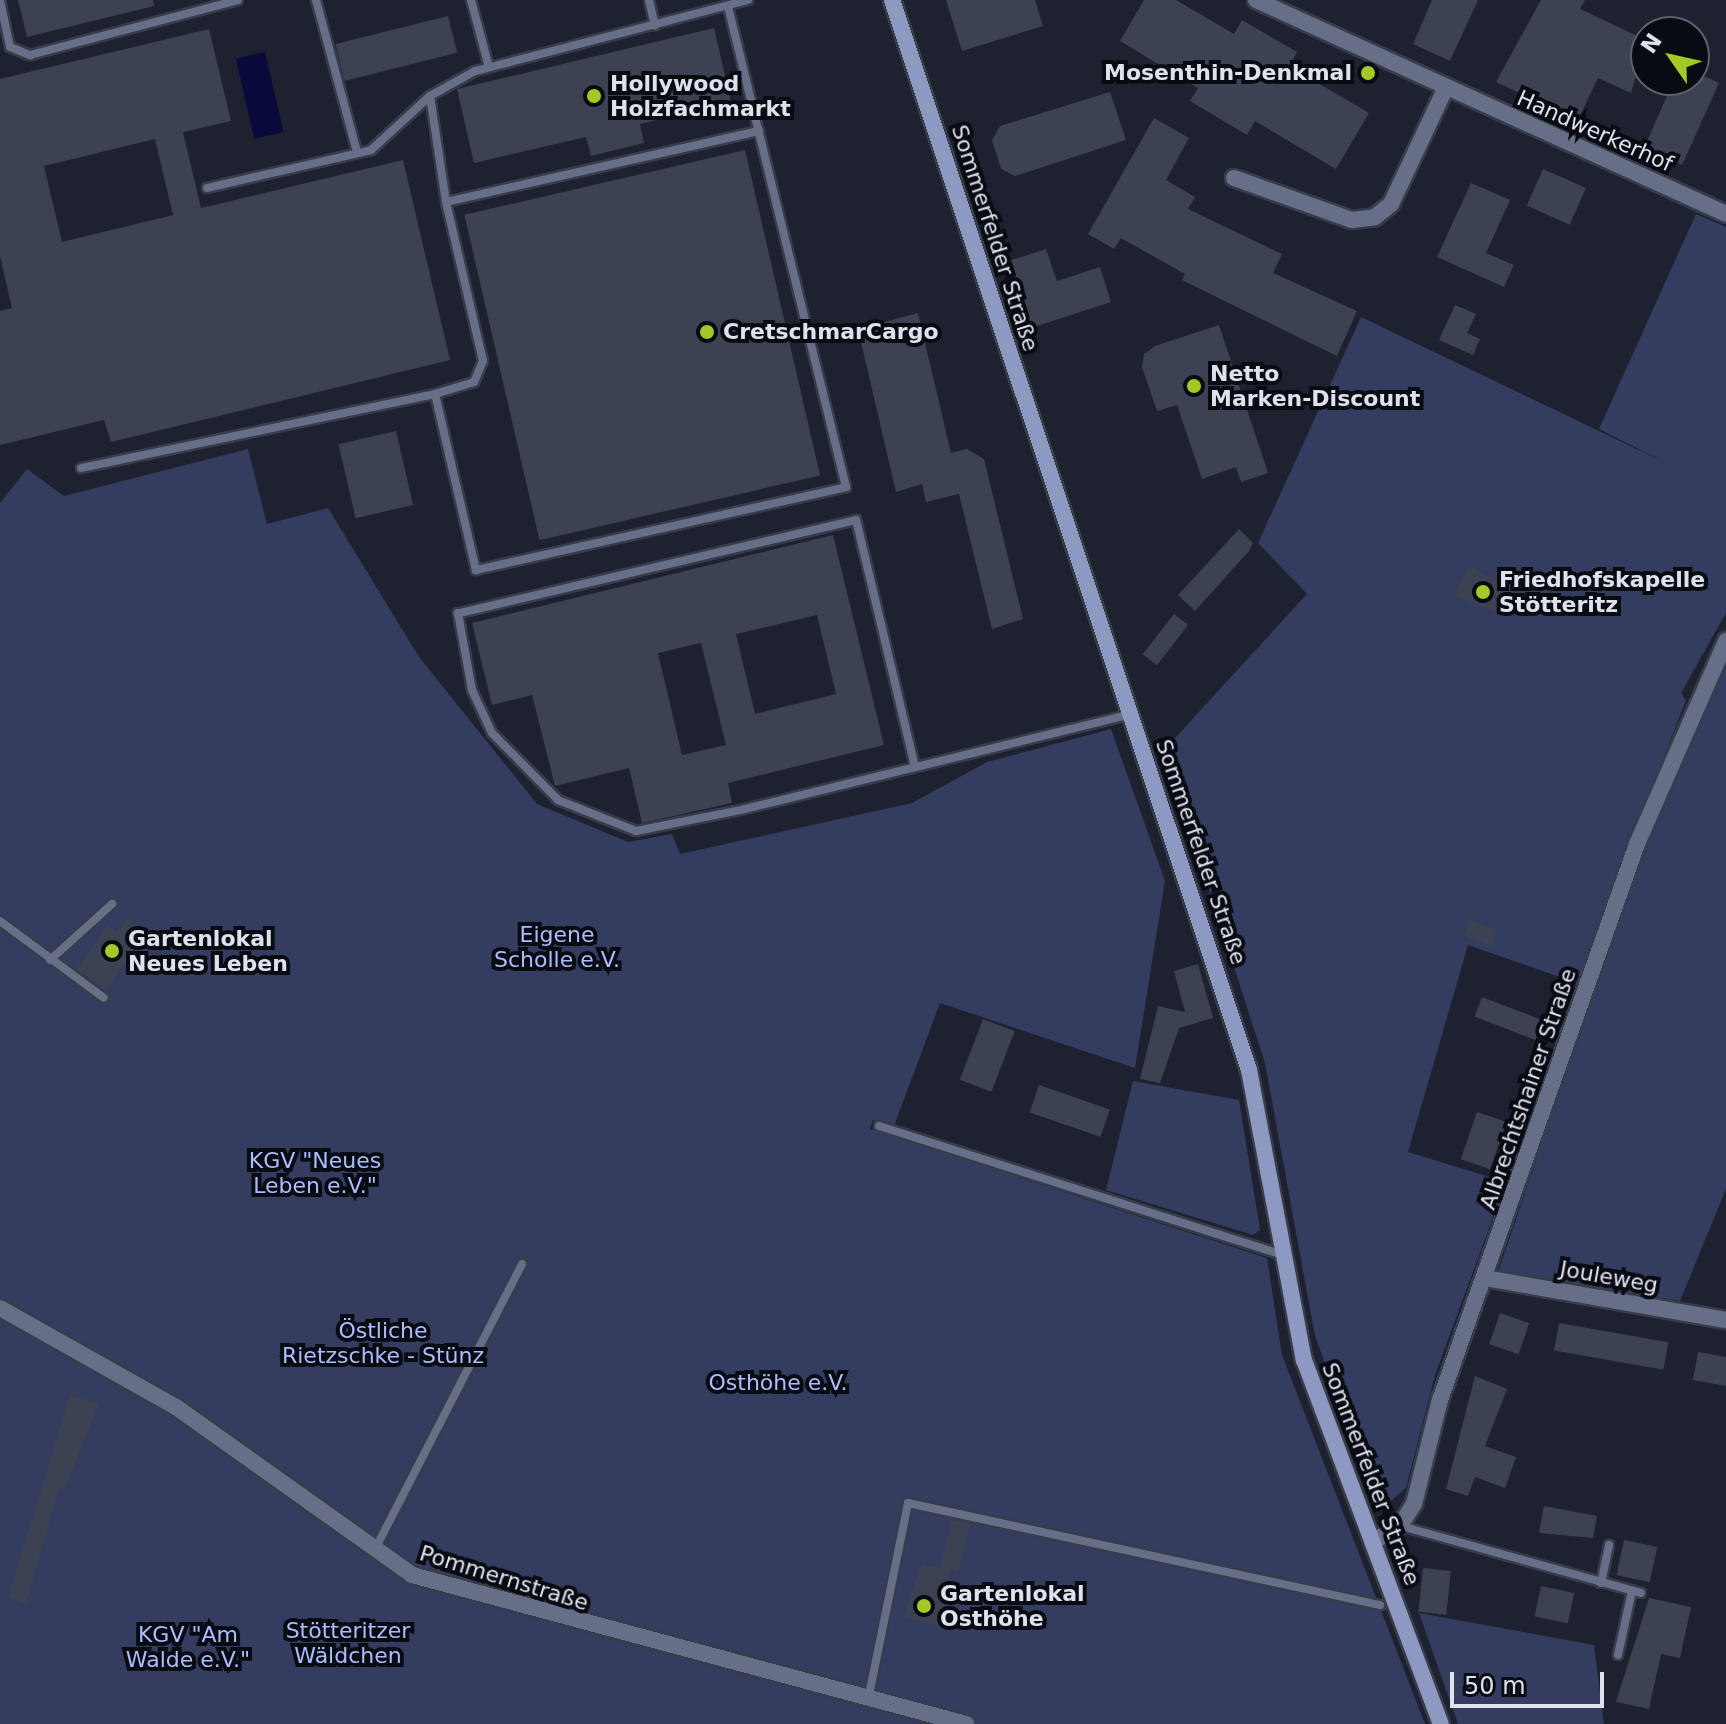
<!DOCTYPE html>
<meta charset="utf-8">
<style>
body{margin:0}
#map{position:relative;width:1726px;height:1724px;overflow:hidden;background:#1d2130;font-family:"DejaVu Sans",sans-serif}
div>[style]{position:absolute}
.green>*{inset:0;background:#343d5f}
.water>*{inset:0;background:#090a3b;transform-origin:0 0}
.building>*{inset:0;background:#3d4253;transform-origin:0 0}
.roads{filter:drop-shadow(2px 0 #383c4a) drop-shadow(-2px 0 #383c4a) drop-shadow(0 2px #383c4a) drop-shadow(0 -2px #383c4a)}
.lane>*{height:8px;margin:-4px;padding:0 4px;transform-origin:4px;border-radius:4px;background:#676e87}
.street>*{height:16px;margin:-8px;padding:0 8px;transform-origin:8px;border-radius:8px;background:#676e87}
.secondary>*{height:16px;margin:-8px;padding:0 8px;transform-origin:8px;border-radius:8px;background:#8e99c2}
.dots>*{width:22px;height:22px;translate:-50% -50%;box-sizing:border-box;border:4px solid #090b12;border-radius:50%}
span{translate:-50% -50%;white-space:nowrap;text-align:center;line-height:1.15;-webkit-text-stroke:8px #090b12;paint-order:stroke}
.poi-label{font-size:22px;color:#dee2ec;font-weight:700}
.right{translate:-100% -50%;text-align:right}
.left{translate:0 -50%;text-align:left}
.street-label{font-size:22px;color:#dee2ec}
.park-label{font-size:22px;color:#abbdff}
.north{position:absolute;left:1630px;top:16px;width:80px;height:80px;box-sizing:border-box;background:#090b12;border:2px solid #5e6169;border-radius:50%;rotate:304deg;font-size:22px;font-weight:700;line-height:32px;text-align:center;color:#dee2ec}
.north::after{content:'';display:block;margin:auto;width:28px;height:36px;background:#a3c926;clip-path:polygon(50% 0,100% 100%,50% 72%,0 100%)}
.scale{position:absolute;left:1450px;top:1672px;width:154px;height:36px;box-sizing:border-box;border:4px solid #dee2ec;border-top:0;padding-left:10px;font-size:24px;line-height:28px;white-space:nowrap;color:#dee2ec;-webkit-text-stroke:6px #090b12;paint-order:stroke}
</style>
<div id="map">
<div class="green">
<i style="clip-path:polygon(1696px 214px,1726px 227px,1726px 613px,1681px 693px,1686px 700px,1577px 983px,1468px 945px,1408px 1152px,1506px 1182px,1435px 1375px,1406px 1488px,1385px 1506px,1374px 1500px,1315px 1336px,1265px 1063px,1164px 750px,1307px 594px,1258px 543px,1361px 317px,1670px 465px,1599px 429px)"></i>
<i style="clip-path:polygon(248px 449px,267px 524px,328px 508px,419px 657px,537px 804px,628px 842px,672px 834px,680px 854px,912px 803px,987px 762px,1111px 729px,1165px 881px,1135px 1068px,940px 1003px,894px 1126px,873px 1120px,870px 1129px,1267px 1258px,1282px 1355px,1425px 1724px,0 1724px,0 503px,27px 469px,64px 496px)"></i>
<i style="clip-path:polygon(1726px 658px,1726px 1189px,1680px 1301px,1498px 1272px,1643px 846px)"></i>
<i style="clip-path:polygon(1133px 1081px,1239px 1100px,1260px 1230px,1253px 1235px,1106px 1190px)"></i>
<i style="clip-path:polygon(1419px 1613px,1594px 1645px,1604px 1724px,1458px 1724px)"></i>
</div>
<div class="water">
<i style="left:265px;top:52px;width:82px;height:30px;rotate:77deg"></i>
</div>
<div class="building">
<i style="clip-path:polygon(18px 0,153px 0,154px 6px,27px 37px)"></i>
<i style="clip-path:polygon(946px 0,1035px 0,1043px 26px,962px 51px)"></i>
<i style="clip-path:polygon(1144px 0,1176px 0,1234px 34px,1242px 20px,1297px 52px,1289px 66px,1369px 113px,1336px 169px,1255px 121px,1247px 135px,1190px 101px,1198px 88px,1120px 41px)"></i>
<i style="clip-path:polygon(1432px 0,1478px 0,1450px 61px,1413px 44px)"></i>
<i style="clip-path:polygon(1541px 0,1585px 0,1580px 9px,1646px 40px,1631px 93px,1598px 78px,1578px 120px,1496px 82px)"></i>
<i style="left:448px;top:16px;width:38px;height:116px;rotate:76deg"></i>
<i style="clip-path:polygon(714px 28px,731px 102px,640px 124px,644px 143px,591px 156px,586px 137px,474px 163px,457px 89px)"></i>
<i style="clip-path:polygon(evenodd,209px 29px,231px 121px,183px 132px,201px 208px,403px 160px,450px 360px,111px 442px,104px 420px,0 445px,0 311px,12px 308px,0 256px,0 79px,209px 29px,155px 139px,173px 215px,62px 242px,44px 166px,155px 139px)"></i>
<i style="clip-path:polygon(1694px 71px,1719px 83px,1682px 165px,1644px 148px,1674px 80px,1694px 80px)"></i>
<i style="clip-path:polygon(1110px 92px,1126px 140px,1015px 176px,1001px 169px,992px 140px,1000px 126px)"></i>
<i style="clip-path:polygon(1154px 118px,1189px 138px,1166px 180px,1195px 197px,1188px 209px,1282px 254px,1273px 273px,1357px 311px,1337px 356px,1182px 280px,1185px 274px,1121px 238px,1114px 249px,1088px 234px)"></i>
<i style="left:745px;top:150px;width:334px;height:288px;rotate:77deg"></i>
<i style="left:1543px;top:169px;width:47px;height:40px;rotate:24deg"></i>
<i style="clip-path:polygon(1471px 183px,1510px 200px,1486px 253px,1514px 265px,1504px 287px,1437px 257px)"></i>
<i style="clip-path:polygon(1046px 249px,1057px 281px,1100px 267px,1111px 302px,1031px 328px,1009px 261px)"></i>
<i style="clip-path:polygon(1455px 305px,1476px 314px,1467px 333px,1480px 339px,1473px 355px,1439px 340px)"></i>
<i style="clip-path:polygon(918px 313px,951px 453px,967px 449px,984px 459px,1023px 619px,992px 629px,959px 494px,926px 502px,922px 484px,896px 492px,858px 329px)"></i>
<i style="clip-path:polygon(1219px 325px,1268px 473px,1241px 482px,1236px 467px,1202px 479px,1177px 405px,1157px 411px,1142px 367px,1144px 354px,1155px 346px)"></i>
<i style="left:396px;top:431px;width:76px;height:59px;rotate:77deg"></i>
<i style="clip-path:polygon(1239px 529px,1253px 543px,1249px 551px,1195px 611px,1178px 595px)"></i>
<i style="clip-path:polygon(evenodd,833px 535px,884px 745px,728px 783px,732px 803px,642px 823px,629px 768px,555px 786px,532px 695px,492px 705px,472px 623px,833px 535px,817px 615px,836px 694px,755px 714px,736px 634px,817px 615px,833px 535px,701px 643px,726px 745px,682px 755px,658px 653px,701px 643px)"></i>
<i style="clip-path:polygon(1469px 566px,1512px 589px,1500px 614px,1454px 595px)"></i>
<i style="left:1174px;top:614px;width:18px;height:51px;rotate:38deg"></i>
<i style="clip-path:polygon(127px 919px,146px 932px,106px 990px,77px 969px,108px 925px,117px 932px)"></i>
<i style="left:1470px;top:920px;width:29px;height:17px;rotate:20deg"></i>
<i style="clip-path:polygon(1198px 964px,1213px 1018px,1179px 1028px,1160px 1083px,1140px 1079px,1158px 1006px,1185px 1012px,1174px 971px)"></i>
<i style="left:1482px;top:997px;width:65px;height:21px;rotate:21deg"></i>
<i style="left:983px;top:1019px;width:34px;height:65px;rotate:21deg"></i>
<i style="left:1039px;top:1085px;width:75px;height:29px;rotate:19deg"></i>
<i style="left:1477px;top:1112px;width:31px;height:50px;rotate:19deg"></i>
<i style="left:1500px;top:1313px;width:31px;height:33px;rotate:19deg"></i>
<i style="left:1559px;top:1323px;width:111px;height:28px;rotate:10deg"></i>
<i style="clip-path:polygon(1698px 1352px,1726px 1357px,1726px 1386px,1693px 1380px)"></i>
<i style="clip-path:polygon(1475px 1376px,1507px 1389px,1485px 1446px,1516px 1457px,1505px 1488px,1475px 1477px,1468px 1496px,1446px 1489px)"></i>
<i style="clip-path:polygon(70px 1395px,99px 1404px,64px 1490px,59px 1488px,26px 1603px,8px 1598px)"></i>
<i style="clip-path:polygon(1544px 1506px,1597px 1516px,1593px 1538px,1539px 1533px)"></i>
<i style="clip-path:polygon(952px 1520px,970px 1524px,958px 1572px,950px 1570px,939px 1625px,903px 1618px,922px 1564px,940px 1568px)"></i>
<i style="left:1624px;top:1540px;width:34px;height:36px;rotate:12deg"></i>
<i style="left:1423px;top:1568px;width:28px;height:44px;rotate:6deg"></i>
<i style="left:1541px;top:1586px;width:34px;height:31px;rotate:12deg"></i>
<i style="clip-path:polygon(1649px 1598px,1691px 1607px,1680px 1658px,1661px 1654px,1649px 1709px,1616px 1702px)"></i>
</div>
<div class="roads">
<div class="lane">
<i style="left:0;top:0;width:48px;rotate:78deg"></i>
<i style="left:10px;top:47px;width:22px;rotate:22deg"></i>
<i style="left:30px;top:55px;width:215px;rotate:-14.8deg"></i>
<i style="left:316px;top:0;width:157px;rotate:74.9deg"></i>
<i style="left:471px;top:0;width:69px;rotate:75deg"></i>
<i style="left:649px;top:0;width:26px;rotate:77deg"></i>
<i style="left:748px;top:0;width:282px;rotate:165.4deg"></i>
<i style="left:475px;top:71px;width:51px;rotate:150.9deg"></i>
<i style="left:430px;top:96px;width:107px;rotate:81.4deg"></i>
<i style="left:446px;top:202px;width:321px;rotate:-12.8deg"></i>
<i style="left:207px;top:188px;width:168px;rotate:-13deg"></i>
<i style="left:371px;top:150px;width:80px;rotate:-42.5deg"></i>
<i style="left:446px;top:202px;width:163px;rotate:76.9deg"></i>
<i style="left:483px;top:361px;width:23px;rotate:113deg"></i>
<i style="left:474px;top:382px;width:41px;rotate:162.9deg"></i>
<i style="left:435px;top:394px;width:181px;rotate:76.9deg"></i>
<i style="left:476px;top:570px;width:379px;rotate:-12.6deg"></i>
<i style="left:846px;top:487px;width:495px;rotate:-103.8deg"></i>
<i style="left:81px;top:468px;width:362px;rotate:-11.8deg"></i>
<i style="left:915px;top:767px;width:254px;rotate:-103.4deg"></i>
<i style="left:856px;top:520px;width:409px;rotate:166.8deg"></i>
<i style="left:458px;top:613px;width:78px;rotate:79.7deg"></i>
<i style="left:472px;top:690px;width:47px;rotate:65.1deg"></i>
<i style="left:492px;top:733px;width:94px;rotate:45.4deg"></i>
<i style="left:558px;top:800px;width:84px;rotate:21.7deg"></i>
<i style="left:636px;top:831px;width:111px;rotate:-11.4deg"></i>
<i style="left:745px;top:809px;width:398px;rotate:-13.8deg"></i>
<i style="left:0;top:921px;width:129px;rotate:36.5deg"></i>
<i style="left:50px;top:960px;width:84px;rotate:-42.1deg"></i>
<i style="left:879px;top:1126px;width:423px;rotate:17.7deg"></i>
<i style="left:1401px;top:1526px;width:249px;rotate:15.6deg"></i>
<i style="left:374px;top:1551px;width:323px;rotate:-62.7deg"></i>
<i style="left:1601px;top:1583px;width:39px;rotate:-78deg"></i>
<i style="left:1618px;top:1655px;width:66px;rotate:-77.7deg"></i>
<i style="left:868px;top:1700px;width:201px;rotate:-78.5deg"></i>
<i style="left:908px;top:1503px;width:483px;rotate:12.2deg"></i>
</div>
<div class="street">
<i style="left:1256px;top:0;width:516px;rotate:24.48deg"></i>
<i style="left:1234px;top:178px;width:125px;rotate:19.6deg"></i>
<i style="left:1352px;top:220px;width:23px;rotate:-7deg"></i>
<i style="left:1375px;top:217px;width:21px;rotate:-39deg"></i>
<i style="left:1391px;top:204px;width:127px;rotate:-64.8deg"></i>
<i style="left:1485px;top:1278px;width:245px;rotate:9.9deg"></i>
<i style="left:0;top:1308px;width:202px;rotate:29.4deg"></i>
<i style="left:176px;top:1407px;width:290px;rotate:35.4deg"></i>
<i style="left:412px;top:1575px;width:574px;rotate:15.05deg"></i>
<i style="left:1372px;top:1542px;width:32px;rotate:-30deg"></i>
<i style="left:1400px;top:1526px;width:26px;rotate:-58deg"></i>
<i style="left:1414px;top:1504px;width:107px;rotate:-76deg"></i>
<i style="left:1440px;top:1400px;width:590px;rotate:-70.49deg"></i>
<i style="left:1637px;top:844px;width:222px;rotate:-66.3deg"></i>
</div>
<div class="secondary">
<i style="left:892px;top:0;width:1128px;rotate:71.55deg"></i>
<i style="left:1249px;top:1070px;width:295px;rotate:79.3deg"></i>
<i style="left:1304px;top:1360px;width:389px;rotate:69.4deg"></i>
</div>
</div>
<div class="dots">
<i style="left:1368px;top:73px;background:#a3c926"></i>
<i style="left:594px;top:96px;background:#a3c926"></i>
<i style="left:707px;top:332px;background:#a3c926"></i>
<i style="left:1194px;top:386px;background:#a3c926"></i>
<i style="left:1483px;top:592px;background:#a3c926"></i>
<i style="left:112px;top:951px;background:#a3c926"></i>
<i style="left:924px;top:1606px;background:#a3c926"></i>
</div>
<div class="poi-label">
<span class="right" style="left:1352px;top:73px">Mosenthin-Denkmal</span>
<span class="left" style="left:610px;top:96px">Hollywood<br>Holzfachmarkt</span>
<span class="left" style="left:723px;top:332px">CretschmarCargo</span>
<span class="left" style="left:1210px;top:386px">Netto<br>Marken-Discount</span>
<span class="left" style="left:1499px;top:592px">Friedhofskapelle<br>Stötteritz</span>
<span class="left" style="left:128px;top:951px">Gartenlokal<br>Neues Leben</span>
<span class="left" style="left:940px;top:1606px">Gartenlokal<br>Osthöhe</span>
</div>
<div class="street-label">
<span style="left:1595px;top:131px;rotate:24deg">Handwerkerhof</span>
<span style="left:995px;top:238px;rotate:72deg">Sommerfelder Straße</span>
<span style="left:1201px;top:852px;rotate:71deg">Sommerfelder Straße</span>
<span style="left:1528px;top:1089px;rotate:-71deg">Albrechtshainer Straße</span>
<span style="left:1609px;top:1277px;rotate:10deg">Jouleweg</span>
<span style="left:1371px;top:1474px;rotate:69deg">Sommerfelder Straße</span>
<span style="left:504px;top:1578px;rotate:17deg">Pommernstraße</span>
</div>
<div class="park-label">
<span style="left:557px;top:947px">Eigene<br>Scholle e.V.</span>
<span style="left:315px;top:1173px">KGV "Neues<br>Leben e.V."</span>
<span style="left:383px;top:1343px">Östliche<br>Rietzschke - Stünz</span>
<span style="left:778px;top:1383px">Osthöhe e.V.</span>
<span style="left:348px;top:1643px">Stötteritzer<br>Wäldchen</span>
<span style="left:188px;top:1647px">KGV "Am<br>Walde e.V."</span>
</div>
<div class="north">N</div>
<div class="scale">50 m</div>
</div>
